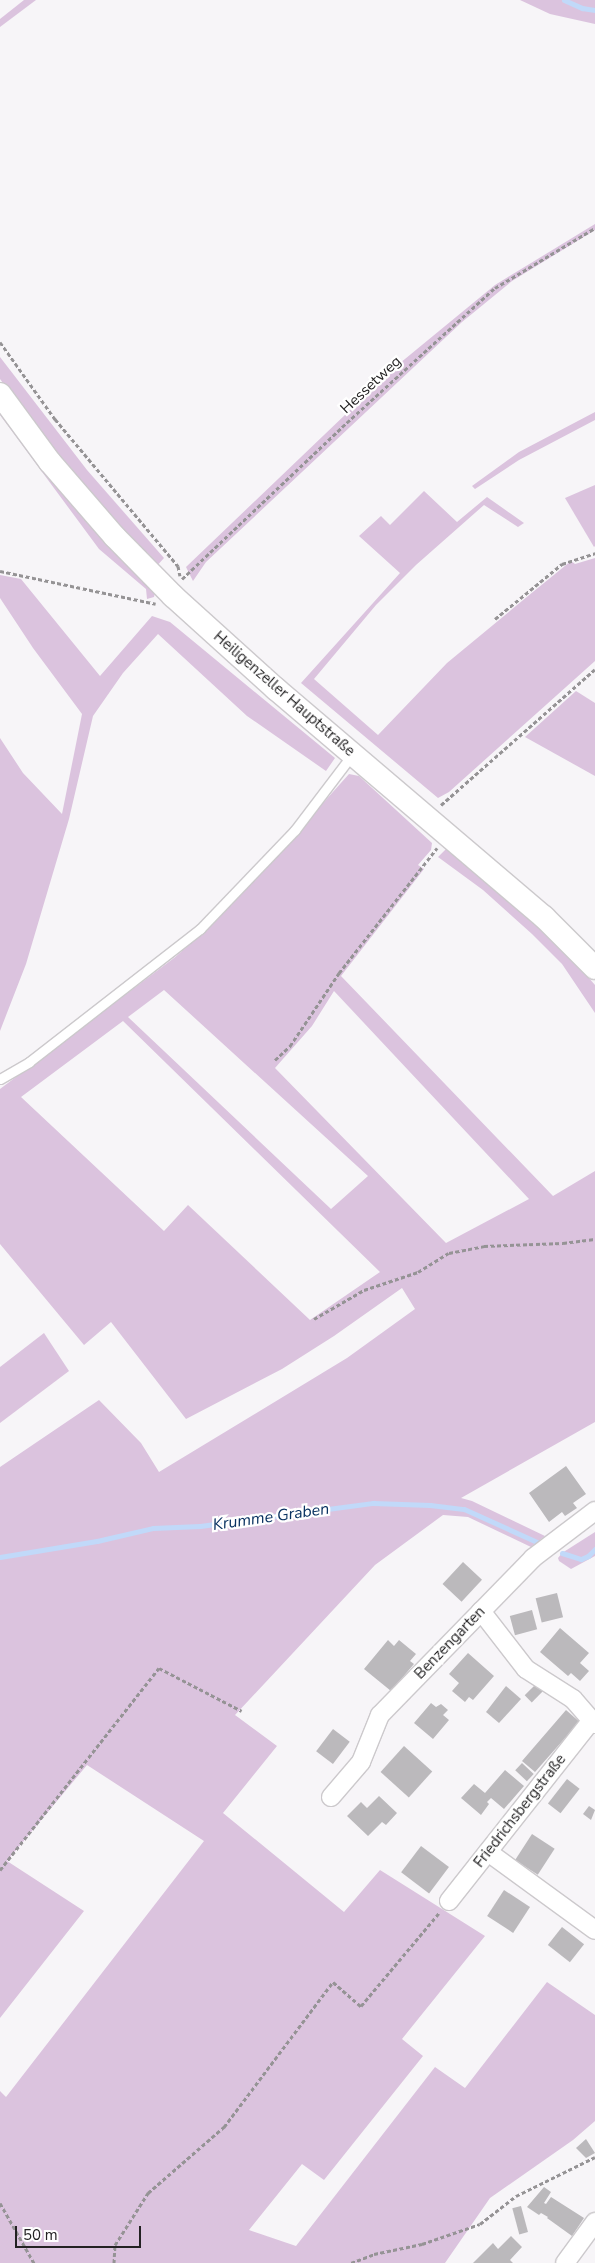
<!DOCTYPE html>
<meta charset="utf-8">
<style>
body{margin:0}
#map{position:relative;width:595px;height:2263px;overflow:hidden;background:#f7f5f8;font-family:"Nunito Sans",sans-serif}
div>[style]{position:absolute}
.green>*{inset:0;background:#dbc3de}
.stream>*{height:5px;margin:-2.5px;padding:0 2.5px;transform-origin:2.5px;border-radius:2.5px;background:#c1d9f9}
.building>*{inset:0;background:#bbb9bc;transform-origin:0 0}
.path>*{height:3px;margin-top:-1.5px;transform-origin:0;background:repeating-linear-gradient(90deg,#959395 0 4px,transparent 0 6.5px)}
.roads{filter:drop-shadow(1px 0 #ccc9cc) drop-shadow(-1px 0 #ccc9cc) drop-shadow(0 1px #ccc9cc) drop-shadow(0 -1px #ccc9cc)}
.service>*{height:9px;margin:-4.5px;padding:0 4.5px;transform-origin:4.5px;border-radius:4.5px;background:#fff}
.minor>*{height:18px;margin:-9px;padding:0 9px;transform-origin:9px;border-radius:9px;background:#fff}
.tertiary>*{height:22px;margin:-11px;padding:0 11px;transform-origin:11px;border-radius:11px;background:#fff}
span{translate:-50% -50%;white-space:nowrap;text-align:center;line-height:1.15;-webkit-text-stroke:4.5px #fff;paint-order:stroke}
.street-label{font-size:15px;color:#232223}
.water-label{font-size:16px;color:#083160;font-style:italic}
.scale{position:absolute;left:15px;top:2226px;width:126px;height:22px;box-sizing:border-box;border:2px solid #232223;border-top:0;padding-left:6px;font-size:15px;line-height:18px;white-space:nowrap;color:#232223;-webkit-text-stroke:4px #fff;paint-order:stroke}
</style>
<div id="map">
<div class="green">
<i style="clip-path:polygon(24px 0,36px 0,0 27px,0 19px)"></i>
<i style="clip-path:polygon(520px 0,595px 0,595px 24px,550px 14px)"></i>
<i style="clip-path:polygon(595px 224px,595px 230px,512px 281px,462px 322px,206px 562px,193px 581px,186px 567px,394px 368px,495px 285px)"></i>
<i style="clip-path:polygon(0 357px,87px 470px,164px 558px,155px 568px,85px 491px,25px 413px,0 379px)"></i>
<i style="clip-path:polygon(0 407px,155px 593px,154px 597px,147px 599px,146px 589px,99px 549px,0 415px)"></i>
<i style="clip-path:polygon(595px 412px,595px 420px,519px 460px,475px 489px,472px 486px,519px 452px)"></i>
<i style="clip-path:polygon(595px 485px,595px 546px,594px 547px,565px 498px)"></i>
<i style="clip-path:polygon(424px 491px,457px 522px,487px 497px,524px 523px,518px 527px,484px 505px,416px 565px,376px 605px,314px 679px,378px 735px,447px 663px,528px 596px,571px 561px,575px 564px,595px 558px,595px 661px,449px 792px,438px 798px,301px 683px,400px 573px,359px 536px,381px 516px,390px 525px)"></i>
<i style="clip-path:polygon(0 575px,21px 579px,100px 676px,152px 616px,170px 622px,335px 758px,326px 771px,247px 716px,158px 634px,123px 673px,93px 716px,69px 819px,26px 964px,0 1031px,0 738px,23px 773px,62px 814px,82px 714px,33px 648px,0 598px)"></i>
<i style="clip-path:polygon(576px 691px,595px 703px,595px 776px,525px 737px)"></i>
<i style="clip-path:polygon(evenodd,349px 774px,359px 776px,432px 843px,431px 850px,418px 865px,424px 869px,341px 976px,553px 1196px,595px 1171px,595px 1422px,461px 1498px,472px 1501px,545px 1536px,531px 1547px,468px 1517px,443px 1515px,375px 1565px,235px 1715px,277px 1746px,223px 1813px,344px 1912px,380px 1870px,485px 1936px,402px 2039px,423px 2056px,324px 2180px,302px 2164px,249px 2230px,296px 2246px,435px 2067px,465px 2088px,547px 1982px,595px 2015px,595px 2121px,573px 2140px,490px 2198px,445px 2263px,0 2263px,0 2091px,6px 2097px,204px 1841px,87px 1765px,7px 1861px,84px 1911px,0 2018px,0 1467px,99px 1400px,141px 1443px,159px 1472px,347px 1358px,415px 1309px,402px 1288px,334px 1336px,282px 1369px,186px 1419px,111px 1322px,84px 1345px,0 1244px,0 1089px,174px 958px,203px 933px,238px 898px,349px 774px,164px 990px,368px 1176px,331px 1209px,128px 1017px,164px 990px,349px 774px,334px 991px,529px 1199px,446px 1243px,275px 1068px,312px 1026px,334px 991px,349px 774px,123px 1021px,380px 1272px,310px 1320px,188px 1205px,164px 1231px,21px 1097px,123px 1021px)"></i>
<i style="clip-path:polygon(447px 848px,566px 952px,595px 985px,595px 1013px,562px 964px,532px 934px,483px 890px,438px 857px)"></i>
<i style="clip-path:polygon(44px 1333px,69px 1371px,0 1423px,0 1367px)"></i>
<i style="clip-path:polygon(595px 1532px,595px 1556px,571px 1569px,559px 1561px,558px 1558px,562px 1553px)"></i>
</div>
<div class="stream">
<i style="left:564px;top:0;width:20px;rotate:24deg"></i>
<i style="left:582px;top:8px;width:13px;rotate:9deg"></i>
<i style="left:562px;top:1553px;width:20px;rotate:18deg"></i>
<i style="left:581px;top:1559px;width:8px;rotate:-23deg"></i>
<i style="left:588px;top:1556px;width:10px;rotate:-45deg"></i>
<i style="left:0;top:1557px;width:98px;rotate:-9.4deg"></i>
<i style="left:97px;top:1541px;width:57px;rotate:-13.1deg"></i>
<i style="left:153px;top:1528px;width:47px;rotate:-2.4deg"></i>
<i style="left:200px;top:1526px;width:175px;rotate:-7.6deg"></i>
<i style="left:373px;top:1503px;width:57px;rotate:2deg"></i>
<i style="left:430px;top:1505px;width:34px;rotate:7deg"></i>
<i style="left:464px;top:1509px;width:80px;rotate:24.3deg"></i>
</div>
<div class="building">
<i style="clip-path:polygon(566px 1466px,586px 1494px,573px 1503px,577px 1508px,565px 1516px,562px 1512px,549px 1522px,529px 1493px)"></i>
<i style="left:463px;top:1562px;width:26px;height:30px;rotate:43deg"></i>
<i style="left:557px;top:1593px;width:25px;height:22px;rotate:76deg"></i>
<i style="left:532px;top:1610px;width:20px;height:23px;rotate:75deg"></i>
<i style="clip-path:polygon(560px 1628px,589px 1653px,580px 1663px,589px 1671px,580px 1681px,571px 1673px,568px 1676px,540px 1652px)"></i>
<i style="clip-path:polygon(388px 1640px,394px 1646px,399px 1640px,416px 1654px,410px 1661px,414px 1664px,391px 1691px,364px 1669px)"></i>
<i style="clip-path:polygon(468px 1653px,494px 1676px,473px 1700px,469px 1697px,465px 1702px,452px 1691px,459px 1683px,449px 1674px)"></i>
<i style="left:536px;top:1684px;width:10px;height:16px;rotate:45deg"></i>
<i style="clip-path:polygon(506px 1686px,521px 1699px,499px 1723px,486px 1712px)"></i>
<i style="clip-path:polygon(431px 1703px,436px 1707px,441px 1704px,448px 1710px,443px 1715px,449px 1720px,433px 1739px,414px 1723px)"></i>
<i style="clip-path:polygon(566px 1710px,582px 1724px,568px 1740px,565px 1738px,535px 1772px,522px 1761px)"></i>
<i style="left:333px;top:1729px;width:21px;height:28px;rotate:37deg"></i>
<i style="left:404px;top:1746px;width:38px;height:35px;rotate:42deg"></i>
<i style="left:522px;top:1763px;width:16px;height:10px;rotate:43deg"></i>
<i style="clip-path:polygon(505px 1770px,524px 1786px,504px 1809px,491px 1798px,487px 1802px,489px 1804px,481px 1815px,461px 1798px,474px 1784px,485px 1793px)"></i>
<i style="left:567px;top:1779px;width:16px;height:31px;rotate:38deg"></i>
<i style="clip-path:polygon(379px 1796px,397px 1813px,386px 1825px,382px 1822px,368px 1836px,347px 1816px,361px 1802px,367px 1808px)"></i>
<i style="clip-path:polygon(589px 1806px,595px 1810px,591px 1820px,583px 1814px)"></i>
<i style="left:532px;top:1834px;width:27px;height:31px;rotate:33deg"></i>
<i style="left:421px;top:1846px;width:35px;height:33px;rotate:37deg"></i>
<i style="left:504px;top:1890px;width:31px;height:31px;rotate:33deg"></i>
<i style="left:562px;top:1927px;width:28px;height:23px;rotate:38deg"></i>
<i style="clip-path:polygon(586px 2139px,595px 2153px,586px 2158px,576px 2148px)"></i>
<i style="clip-path:polygon(544px 2187px,551px 2192px,544px 2203px,546px 2204px,551px 2197px,584px 2218px,572px 2236px,547px 2218px,548px 2217px,541px 2213px,539px 2215px,527px 2207px)"></i>
<i style="left:521px;top:2206px;width:27px;height:9px;rotate:75deg"></i>
<i style="clip-path:polygon(511px 2236px,522px 2247px,510px 2260px,513px 2263px,473px 2263px,493px 2243px,498px 2249px)"></i>
</div>
<div class="path">
<i style="left:0;top:342px;width:95px;rotate:54.5deg"></i>
<i style="left:55px;top:419px;width:192px;rotate:50.1deg"></i>
<i style="left:178px;top:566px;width:10px;rotate:79deg"></i>
<i style="left:0;top:571px;width:159px;rotate:11.9deg"></i>
<i style="left:182px;top:579px;width:221px;rotate:-43.5deg"></i>
<i style="left:342px;top:427px;width:207px;rotate:-42.3deg"></i>
<i style="left:495px;top:288px;width:117px;rotate:-31deg"></i>
<i style="left:495px;top:619px;width:87px;rotate:-39.4deg"></i>
<i style="left:562px;top:564px;width:35px;rotate:-18deg"></i>
<i style="left:441px;top:805px;width:205px;rotate:-41.4deg"></i>
<i style="left:275px;top:1060px;width:21px;rotate:-43deg"></i>
<i style="left:290px;top:1046px;width:88px;rotate:-56.1deg"></i>
<i style="left:339px;top:973px;width:159px;rotate:-51.9deg"></i>
<i style="left:314px;top:1319px;width:58px;rotate:-30.1deg"></i>
<i style="left:364px;top:1290px;width:57px;rotate:-18.4deg"></i>
<i style="left:418px;top:1272px;width:36px;rotate:-32deg"></i>
<i style="left:449px;top:1253px;width:36px;rotate:-11deg"></i>
<i style="left:484px;top:1246px;width:79px;rotate:-2.2deg"></i>
<i style="left:563px;top:1243px;width:32px;rotate:-7deg"></i>
<i style="left:0;top:1870px;width:257px;rotate:-51.8deg"></i>
<i style="left:159px;top:1668px;width:93px;rotate:27.4deg"></i>
<i style="left:0;top:2203px;width:69px;rotate:60.5deg"></i>
<i style="left:114px;top:2263px;width:18px;rotate:-87deg"></i>
<i style="left:115px;top:2245px;width:62px;rotate:-57.6deg"></i>
<i style="left:148px;top:2193px;width:101px;rotate:-41deg"></i>
<i style="left:224px;top:2127px;width:181px;rotate:-53.1deg"></i>
<i style="left:333px;top:1982px;width:37px;rotate:41deg"></i>
<i style="left:361px;top:2006px;width:121px;rotate:-50deg"></i>
<i style="left:351px;top:2263px;width:25px;rotate:-21deg"></i>
<i style="left:374px;top:2254px;width:49px;rotate:-11.8deg"></i>
<i style="left:422px;top:2244px;width:61px;rotate:-19deg"></i>
<i style="left:480px;top:2224px;width:46px;rotate:-37.9deg"></i>
<i style="left:516px;top:2196px;width:88px;rotate:-26.3deg"></i>
</div>
<div class="roads">
<div class="service">
<i style="left:0;top:1079px;width:34px;rotate:-30deg"></i>
<i style="left:29px;top:1062px;width:217px;rotate:-37.9deg"></i>
<i style="left:200px;top:929px;width:137px;rotate:-46.2deg"></i>
<i style="left:295px;top:830px;width:94px;rotate:-52.8deg"></i>
</div>
<div class="minor">
<i style="left:481px;top:1611px;width:73px;rotate:52.2deg"></i>
<i style="left:526px;top:1669px;width:56px;rotate:32.6deg"></i>
<i style="left:573px;top:1699px;width:33px;rotate:49deg"></i>
<i style="left:331px;top:1797px;width:46px;rotate:-49.4deg"></i>
<i style="left:361px;top:1762px;width:51px;rotate:-68deg"></i>
<i style="left:380px;top:1715px;width:219px;rotate:-45.7deg"></i>
<i style="left:533px;top:1558px;width:78px;rotate:-37.2deg"></i>
<i style="left:488px;top:1852px;width:132px;rotate:36.1deg"></i>
<i style="left:449px;top:1901px;width:229px;rotate:-51.7deg"></i>
<i style="left:565px;top:2263px;width:51px;rotate:-53.8deg"></i>
</div>
<div class="tertiary">
<i style="left:0;top:394px;width:84px;rotate:53.7deg"></i>
<i style="left:50px;top:462px;width:99px;rotate:49.1deg"></i>
<i style="left:115px;top:537px;width:83px;rotate:45.5deg"></i>
<i style="left:173px;top:596px;width:139px;rotate:42.1deg"></i>
<i style="left:276px;top:689px;width:352px;rotate:40.4deg"></i>
<i style="left:544px;top:917px;width:72px;rotate:45deg"></i>
</div>
</div>
<div class="street-label">
<span style="left:371px;top:385px;rotate:-43deg">Hessetweg</span>
<span style="left:284px;top:694px;rotate:41deg">Heiligenzeller Hauptstraße</span>
<span style="left:450px;top:1643px;rotate:-46deg">Benzengarten</span>
<span style="left:520px;top:1811px;rotate:-52deg">Friedrichsbergstraße</span>
</div>
<div class="water-label">
<span style="left:271px;top:1517px;rotate:-8deg">Krumme Graben</span>
</div>
<div class="scale">50 m</div>
</div>
